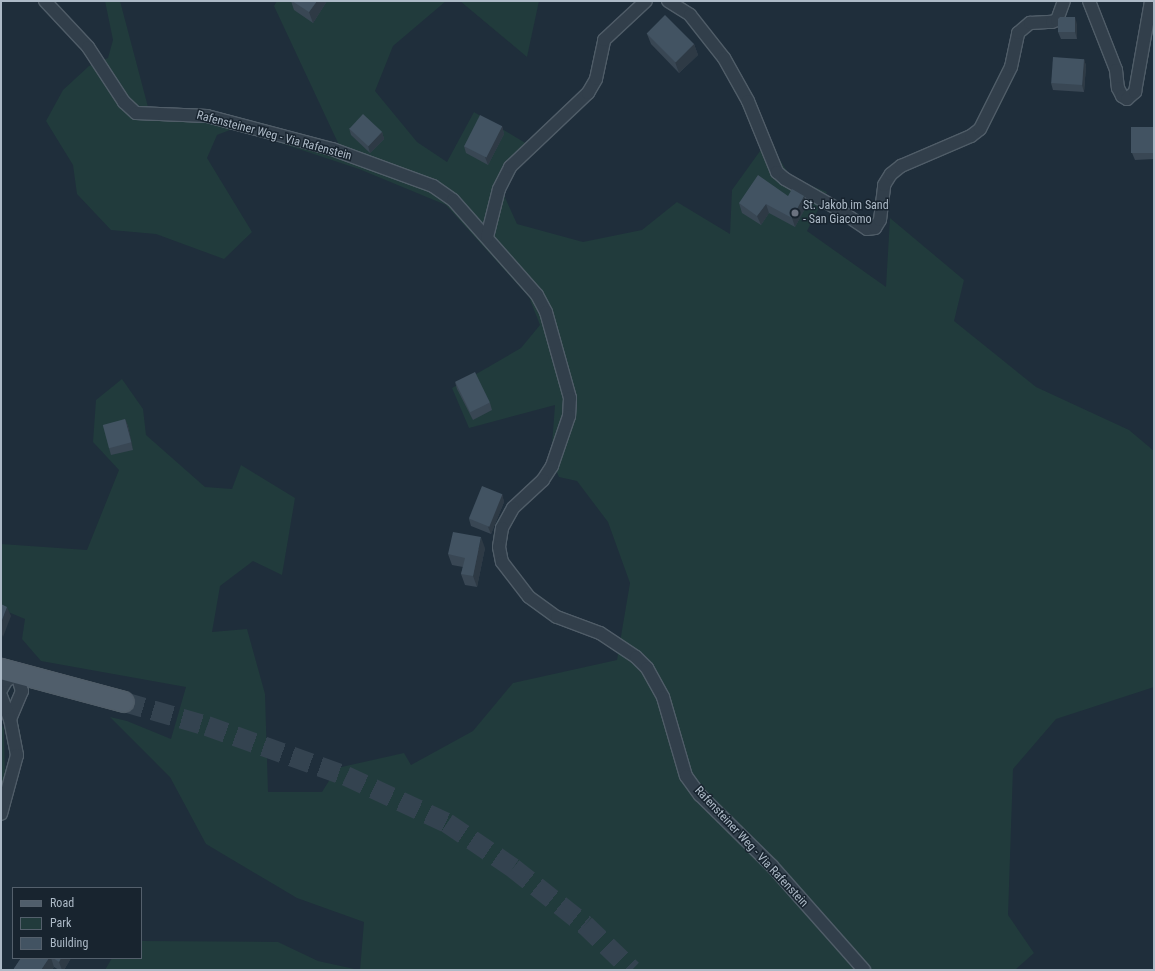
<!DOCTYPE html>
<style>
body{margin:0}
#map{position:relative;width:1155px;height:971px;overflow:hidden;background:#1f2e3b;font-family:"Roboto Condensed",sans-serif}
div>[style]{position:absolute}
.green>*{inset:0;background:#213b3c}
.primary-tunnel>*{height:20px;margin-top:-10px;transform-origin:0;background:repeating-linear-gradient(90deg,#344350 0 20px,transparent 0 30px)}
.roads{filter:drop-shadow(1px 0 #505d68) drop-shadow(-1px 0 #505d68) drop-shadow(0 1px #505d68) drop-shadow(0 -1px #505d68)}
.minor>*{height:12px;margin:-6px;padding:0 6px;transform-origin:6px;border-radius:6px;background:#323f4b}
.primary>*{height:20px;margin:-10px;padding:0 10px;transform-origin:10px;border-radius:10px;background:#505e6b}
.wall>*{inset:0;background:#394754}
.shaded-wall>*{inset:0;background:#2e3a45}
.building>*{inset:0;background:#425362;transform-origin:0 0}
.dots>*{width:11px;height:11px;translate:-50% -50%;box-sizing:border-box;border:2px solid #18242f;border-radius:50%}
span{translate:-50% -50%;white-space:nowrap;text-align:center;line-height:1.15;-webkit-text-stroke:3px #18242f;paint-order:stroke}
.street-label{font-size:12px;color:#adbac7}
.poi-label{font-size:12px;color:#adbac7}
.left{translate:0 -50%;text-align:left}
.frame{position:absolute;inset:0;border:2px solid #adbac7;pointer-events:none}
.legend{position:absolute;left:12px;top:887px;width:130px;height:72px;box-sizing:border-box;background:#18242f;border:1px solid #54606c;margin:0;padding:5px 7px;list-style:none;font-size:12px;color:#adbac7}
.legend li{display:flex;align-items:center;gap:8px;height:20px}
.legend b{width:20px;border:1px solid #54606c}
</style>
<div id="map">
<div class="green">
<i style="clip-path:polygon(105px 1px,120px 1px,148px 107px,207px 110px,339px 145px,274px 6px,277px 1px,446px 1px,393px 46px,375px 91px,417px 142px,447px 162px,474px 112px,527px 144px,502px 191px,517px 224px,583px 242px,642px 230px,677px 202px,730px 234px,732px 190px,768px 140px,791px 178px,827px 192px,807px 231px,886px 287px,890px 218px,964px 280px,954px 321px,1036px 387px,1129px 430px,1154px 451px,1154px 687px,1056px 719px,1013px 769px,1008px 915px,1034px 953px,1015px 970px,360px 970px,364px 922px,297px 898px,206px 844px,170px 777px,110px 717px,127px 721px,171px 739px,186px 687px,41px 661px,22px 639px,25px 619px,1px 609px,1px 544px,87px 550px,119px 470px,93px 442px,96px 400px,122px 379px,143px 409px,146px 435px,205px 487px,232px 489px,241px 465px,295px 498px,282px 575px,253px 561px,220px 586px,212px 632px,247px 629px,265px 694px,268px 792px,322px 792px,337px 768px,404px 753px,411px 765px,473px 731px,513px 683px,617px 660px,630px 583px,608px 522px,577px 481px,559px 477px,551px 458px,555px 405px,469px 428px,452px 388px,521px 348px,540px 325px,529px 297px,446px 205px,359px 169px,235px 128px,217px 135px,207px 158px,252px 232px,224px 259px,156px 234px,111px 230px,77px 194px,73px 165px,46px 121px,63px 90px,89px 66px,108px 58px,113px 40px)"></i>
<i style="clip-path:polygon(460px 1px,539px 1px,527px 57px)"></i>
<i style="clip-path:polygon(1px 723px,4px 729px,5px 777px,1px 787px)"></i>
<i style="clip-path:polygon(141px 941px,278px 942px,318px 961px,359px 970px,105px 970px,112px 958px,141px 958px)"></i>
</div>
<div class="primary-tunnel">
<i style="left:124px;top:702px;width:86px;rotate:16.1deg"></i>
<i style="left:207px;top:726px;width:148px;rotate:19.8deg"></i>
<i style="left:346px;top:776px;width:111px;rotate:25deg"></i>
<i style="left:447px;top:823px;width:80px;rotate:34.3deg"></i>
<i style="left:513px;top:868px;width:92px;rotate:38.4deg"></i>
<i style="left:585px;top:925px;width:65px;rotate:43.8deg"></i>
</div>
<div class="roads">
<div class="minor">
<i style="left:45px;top:1px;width:63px;rotate:46.9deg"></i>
<i style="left:88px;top:47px;width:66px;rotate:56.8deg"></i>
<i style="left:124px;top:102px;width:16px;rotate:43deg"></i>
<i style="left:136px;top:113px;width:71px;rotate:2.4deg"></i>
<i style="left:207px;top:116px;width:129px;rotate:14.8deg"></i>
<i style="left:332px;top:149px;width:108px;rotate:20.1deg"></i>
<i style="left:433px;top:186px;width:24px;rotate:35deg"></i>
<i style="left:453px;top:200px;width:127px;rotate:48.5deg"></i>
<i style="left:537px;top:295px;width:19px;rotate:62deg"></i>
<i style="left:546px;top:312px;width:89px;rotate:74.4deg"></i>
<i style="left:570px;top:398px;width:18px;rotate:93deg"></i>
<i style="left:569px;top:416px;width:53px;rotate:108.8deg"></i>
<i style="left:552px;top:466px;width:17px;rotate:123deg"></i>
<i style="left:543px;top:480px;width:41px;rotate:137deg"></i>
<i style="left:513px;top:508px;width:23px;rotate:119deg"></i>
<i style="left:502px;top:528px;width:19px;rotate:99deg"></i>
<i style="left:499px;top:547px;width:15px;rotate:79deg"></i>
<i style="left:502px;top:562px;width:44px;rotate:52.4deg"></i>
<i style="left:529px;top:597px;width:34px;rotate:36deg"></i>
<i style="left:557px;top:617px;width:46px;rotate:20.4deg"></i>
<i style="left:600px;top:633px;width:43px;rotate:33.7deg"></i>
<i style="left:636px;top:657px;width:16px;rotate:45deg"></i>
<i style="left:647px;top:668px;width:33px;rotate:61deg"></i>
<i style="left:663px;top:697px;width:82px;rotate:73.8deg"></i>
<i style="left:686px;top:776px;width:24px;rotate:54deg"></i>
<i style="left:700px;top:795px;width:101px;rotate:44.6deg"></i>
<i style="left:772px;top:866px;width:139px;rotate:48.5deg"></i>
<i style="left:668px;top:1px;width:26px;rotate:32deg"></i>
<i style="left:690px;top:15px;width:55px;rotate:51.7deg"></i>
<i style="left:724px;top:58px;width:49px;rotate:60.8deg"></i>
<i style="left:748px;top:101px;width:77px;rotate:67.8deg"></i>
<i style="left:777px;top:172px;width:11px;rotate:41deg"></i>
<i style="left:785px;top:179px;width:59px;rotate:29.6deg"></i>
<i style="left:836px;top:208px;width:37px;rotate:34deg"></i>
<i style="left:867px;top:229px;width:8px;rotate:-7deg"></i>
<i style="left:875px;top:228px;width:9px;rotate:-58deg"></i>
<i style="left:880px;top:220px;width:35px;rotate:-83deg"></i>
<i style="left:884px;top:185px;width:13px;rotate:-58deg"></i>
<i style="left:891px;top:174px;width:13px;rotate:-39deg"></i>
<i style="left:901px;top:166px;width:76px;rotate:-23.2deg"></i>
<i style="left:971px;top:136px;width:11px;rotate:-38deg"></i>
<i style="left:980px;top:129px;width:69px;rotate:-63.4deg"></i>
<i style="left:1011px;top:67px;width:35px;rotate:-78deg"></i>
<i style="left:1018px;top:33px;width:16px;rotate:-40deg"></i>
<i style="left:1030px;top:23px;width:22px;rotate:-3deg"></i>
<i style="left:1052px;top:22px;width:5px;rotate:-22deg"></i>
<i style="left:1057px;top:20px;width:20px;rotate:-70deg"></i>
<i style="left:1089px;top:1px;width:74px;rotate:68.6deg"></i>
<i style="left:1116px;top:70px;width:18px;rotate:84deg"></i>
<i style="left:1118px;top:88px;width:9px;rotate:63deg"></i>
<i style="left:1122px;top:96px;width:6px;rotate:31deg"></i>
<i style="left:1127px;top:99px;width:11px;rotate:-41deg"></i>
<i style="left:1135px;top:92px;width:92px;rotate:-80deg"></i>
<i style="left:487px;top:237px;width:49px;rotate:-76deg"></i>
<i style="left:499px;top:189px;width:25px;rotate:-63deg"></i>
<i style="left:510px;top:167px;width:108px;rotate:-43.5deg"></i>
<i style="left:588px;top:93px;width:16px;rotate:-60deg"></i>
<i style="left:596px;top:79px;width:40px;rotate:-78deg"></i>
<i style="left:604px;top:40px;width:57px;rotate:-42.9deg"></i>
<i style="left:1px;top:690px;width:10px;rotate:-61deg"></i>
<i style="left:6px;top:681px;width:13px;rotate:-32deg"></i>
<i style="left:17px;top:674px;width:18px;rotate:74deg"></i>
<i style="left:22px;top:691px;width:30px;rotate:113deg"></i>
<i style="left:1px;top:696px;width:25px;rotate:69deg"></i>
<i style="left:10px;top:719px;width:37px;rotate:79deg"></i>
<i style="left:17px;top:755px;width:61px;rotate:105.2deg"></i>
</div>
<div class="primary">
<i style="left:1px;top:669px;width:127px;rotate:15deg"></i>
</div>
</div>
<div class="wall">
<i style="clip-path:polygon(291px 1px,327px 1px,313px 23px,294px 10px)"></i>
<i style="clip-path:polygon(1077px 24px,1077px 39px,1061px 39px,1058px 32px)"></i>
<i style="clip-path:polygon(647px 34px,694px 44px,698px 55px,679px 73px,651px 44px)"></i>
<i style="clip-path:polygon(1084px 59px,1086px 66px,1084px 92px,1053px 90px,1051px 83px)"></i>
<i style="clip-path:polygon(502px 126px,504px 134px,488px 165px,466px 153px,464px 146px)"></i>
<i style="clip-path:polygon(1154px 127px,1154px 159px,1135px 160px,1132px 153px)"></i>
<i style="clip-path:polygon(349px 128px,382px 132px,384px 139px,370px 153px,351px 135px)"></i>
<i style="clip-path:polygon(788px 196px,804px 196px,807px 205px,795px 227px,769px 213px,761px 225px,742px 213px,739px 203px)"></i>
<i style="clip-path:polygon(455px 382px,490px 403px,492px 410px,473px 420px,457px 389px)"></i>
<i style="clip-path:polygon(125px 419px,128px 426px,133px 450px,111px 455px,109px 448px)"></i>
<i style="clip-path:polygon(502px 494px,504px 502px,491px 534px,471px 526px,469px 519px)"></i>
<i style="clip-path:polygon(485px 548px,477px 587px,465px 585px,461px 574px,463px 567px,452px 565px,448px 554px)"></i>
<i style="clip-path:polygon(21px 958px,71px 958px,64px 970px,59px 970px,54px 967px,52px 970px,13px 970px)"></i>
</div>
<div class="shaded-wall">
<i style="clip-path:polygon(317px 1px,327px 1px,313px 23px,309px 12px)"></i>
<i style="clip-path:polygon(1075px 17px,1077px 24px,1077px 39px,1075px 32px)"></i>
<i style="clip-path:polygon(694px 44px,698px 55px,679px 73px,675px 62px)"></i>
<i style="clip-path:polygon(1084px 59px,1086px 66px,1084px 92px,1082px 85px)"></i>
<i style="clip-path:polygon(502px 126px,504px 134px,488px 165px,485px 157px)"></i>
<i style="clip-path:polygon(382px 132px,384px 139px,370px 153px,368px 146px)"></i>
<i style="clip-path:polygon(804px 196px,807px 205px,795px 227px,792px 218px)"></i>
<i style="clip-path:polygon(766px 204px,769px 213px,761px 225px,757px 216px)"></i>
<i style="clip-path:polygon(125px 419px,128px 426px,133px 450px,131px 442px)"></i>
<i style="clip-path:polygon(502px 494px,504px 502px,491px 534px,488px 527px)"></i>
<i style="clip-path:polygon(481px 537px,485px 548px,477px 587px,473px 576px)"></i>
<i style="clip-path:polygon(7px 607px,11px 616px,3px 637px,1px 632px,1px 623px)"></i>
<i style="clip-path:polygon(49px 958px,51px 958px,54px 967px,52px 970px,41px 970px)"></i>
<i style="clip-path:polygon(61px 958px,71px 958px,64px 970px,62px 970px,59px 962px)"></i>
</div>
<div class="building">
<i style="clip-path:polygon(292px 1px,317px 1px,309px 12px)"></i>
<i style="left:665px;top:15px;width:41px;height:26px;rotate:45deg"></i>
<i style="clip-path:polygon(1060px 17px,1075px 17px,1075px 32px,1058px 32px,1058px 19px)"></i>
<i style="left:1053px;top:57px;width:31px;height:26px;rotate:4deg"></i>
<i style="left:363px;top:114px;width:26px;height:20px;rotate:43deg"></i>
<i style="left:480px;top:115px;width:25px;height:35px;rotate:27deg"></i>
<i style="left:1131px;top:127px;width:23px;height:26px"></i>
<i style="clip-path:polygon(758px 175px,788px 196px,792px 189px,804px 196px,792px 218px,766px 204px,757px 216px,739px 203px)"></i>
<i style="left:475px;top:372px;width:34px;height:22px;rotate:64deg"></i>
<i style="left:125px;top:419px;width:24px;height:23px;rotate:75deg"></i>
<i style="left:482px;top:486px;width:22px;height:35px;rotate:22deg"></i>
<i style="clip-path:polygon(453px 532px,481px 537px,473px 576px,461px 574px,465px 558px,448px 554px)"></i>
<i style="clip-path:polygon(1px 604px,7px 607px,1px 623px)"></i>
<i style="clip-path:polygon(21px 958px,49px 958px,41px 970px,13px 970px)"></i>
<i style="clip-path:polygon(53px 958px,61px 958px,59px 962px)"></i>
</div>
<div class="dots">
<i style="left:795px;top:213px;background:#6b7280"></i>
</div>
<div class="street-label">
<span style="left:274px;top:136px;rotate:15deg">Rafensteiner Weg - Via Rafenstein</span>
<span style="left:751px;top:847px;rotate:47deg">Rafensteiner Weg - Via Rafenstein</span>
</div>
<div class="poi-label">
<span class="left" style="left:803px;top:213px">St. Jakob im Sand<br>- San Giacomo</span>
</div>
<div class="frame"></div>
<ul class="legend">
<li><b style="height:5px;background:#505e6b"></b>Road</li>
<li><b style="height:11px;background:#213b3c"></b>Park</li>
<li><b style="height:11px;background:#425362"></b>Building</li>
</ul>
</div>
